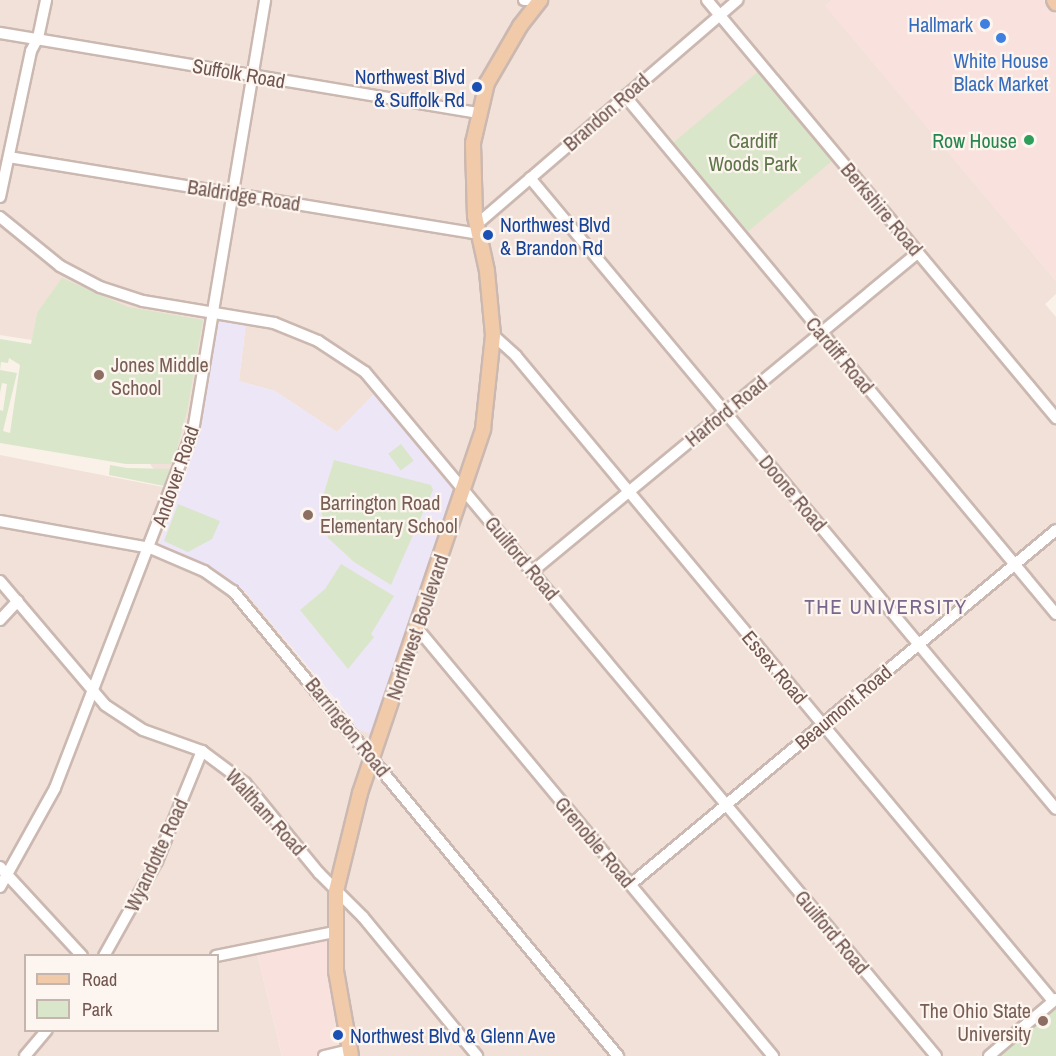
<!DOCTYPE html>
<style>
body{margin:0}
#map{position:relative;width:1056px;height:1056px;overflow:hidden;background:#faf1e9;font-family:"Archivo Narrow",sans-serif}
div>[style]{position:absolute}
.residential>*{inset:0;background:#f1e1d8}
.commercial>*{inset:0;background:#f9e2de}
.education>*{inset:0;background:#ede6f7}
.green>*{inset:0;background:#dae6c9;transform-origin:0 0}
.roads{filter:drop-shadow(2px 0 #cbb8b0) drop-shadow(-2px 0 #cbb8b0) drop-shadow(0 2px #cbb8b0) drop-shadow(0 -2px #cbb8b0)}
.minor>*{height:10px;margin:-5px;padding:0 5px;transform-origin:5px;border-radius:5px;background:#fff}
.major>*{height:14px;margin:-7px;padding:0 7px;transform-origin:7px;border-radius:7px;background:#f1caa9}
.dots>*{width:16px;height:16px;translate:-50% -50%;box-sizing:border-box;border:3px solid #fdf5ef;border-radius:50%}
span{translate:-50% -50%;white-space:nowrap;text-align:center;line-height:1.15;-webkit-text-stroke:4.5px #fdf5ef;paint-order:stroke}
.shop-label{font-size:20px;color:#366cbe}
.right{translate:-100% -50%;text-align:right}
.street-label{font-size:20px;color:#725650}
.transit-label{font-size:20px;color:#164399}
.left{translate:0 -50%;text-align:left}
.park-label{font-size:20px;color:#5e7649}
.leisure-label{font-size:20px;color:#27864d}
.education-label{font-size:20px;color:#785e54}
.neighbourhood-label{font-size:21px;color:#7a678d;letter-spacing:1.5px}
.legend{position:absolute;left:24px;top:954px;width:195px;height:78px;box-sizing:border-box;background:#fdf5ef;border:2px solid #c5b5af;margin:0;padding:8px 10px;list-style:none;font-size:18px;color:#725650}
.legend li{display:flex;align-items:center;gap:12px;height:30px}
.legend b{width:30px;border:2px solid #c5b5af}
</style>
<div id="map">
<div class="residential">
<i style="clip-path:polygon(evenodd,0 0,832px 0,826px 6px,1056px 281px,1056px 294px,1045px 304px,1056px 317px,1056px 999px,989px 1056px,351px 1056px,257px 953px,282px 1056px,0 1056px,0 455px,168px 488px,37px 313px,32px 340px,0 335px,0 0,221px 320px,246px 323px,239px 381px,275px 391px,337px 432px,377px 391px,353px 723px,248px 595px,223px 575px,159px 543px,199px 428px,221px 320px,0 0,26px 956px,218px 956px,218px 1030px,26px 1030px,26px 956px)"></i>
</div>
<div class="commercial">
<i style="clip-path:polygon(832px 0,1044px 0,1056px 14px,1056px 281px,825px 6px)"></i>
<i style="clip-path:polygon(338px 934px,351px 1056px,282px 1056px,257px 953px)"></i>
</div>
<div class="education">
<i style="clip-path:polygon(223px 318px,246px 322px,239px 381px,275px 391px,337px 432px,377px 391px,457px 489px,375px 727px,369px 733px,355px 729px,352px 719px,248px 595px,223px 575px,159px 544px,187px 469px,217px 325px)"></i>
</div>
<div class="green">
<i style="left:760px;top:70px;width:116px;height:116px;rotate:50deg"></i>
<i style="clip-path:polygon(64px 274px,201px 315px,200px 318px,118px 301px,87px 289px)"></i>
<i style="clip-path:polygon(62px 278px,128px 307px,203px 320px,187px 411px,173px 464px,126px 464px,0 443px,0 410px,3px 411px,7px 384px,2px 383px,0 393px,0 370px,17px 373px,3px 431px,10px 433px,20px 365px,9px 358px,8px 363px,1px 362px,0 370px,0 339px,31px 344px,37px 313px)"></i>
<i style="left:401px;top:444px;width:21px;height:16px;rotate:53deg"></i>
<i style="clip-path:polygon(334px 460px,431px 485px,433px 490px,391px 585px,354px 562px,328px 538px,320px 506px)"></i>
<i style="clip-path:polygon(110px 465px,127px 468px,172px 469px,164px 486px,109px 475px)"></i>
<i style="clip-path:polygon(178px 504px,220px 521px,212px 539px,188px 552px,164px 541px)"></i>
<i style="clip-path:polygon(341px 564px,394px 596px,371px 634px,374px 637px,348px 669px,300px 610px,325px 589px)"></i>
<i style="clip-path:polygon(1056px 1007px,1056px 1056px,998px 1056px)"></i>
</div>
<div class="roads">
<div class="minor">
<i style="left:524px;top:0;width:13px"></i>
<i style="left:707px;top:0;width:545px;rotate:50.14deg"></i>
<i style="left:0;top:33px;width:485px;rotate:9.5deg"></i>
<i style="left:625px;top:96px;width:674px;rotate:50.24deg"></i>
<i style="left:9px;top:157px;width:475px;rotate:9.3deg"></i>
<i style="left:530px;top:178px;width:821px;rotate:50.19deg"></i>
<i style="left:0;top:197px;width:149px;rotate:-78deg"></i>
<i style="left:31px;top:51px;width:15px;rotate:-62deg"></i>
<i style="left:38px;top:38px;width:39px;rotate:-78deg"></i>
<i style="left:0;top:217px;width:77px;rotate:39.2deg"></i>
<i style="left:60px;top:266px;width:45px;rotate:27.7deg"></i>
<i style="left:100px;top:287px;width:45px;rotate:18deg"></i>
<i style="left:143px;top:301px;width:133px;rotate:9.5deg"></i>
<i style="left:274px;top:323px;width:48px;rotate:22.2deg"></i>
<i style="left:318px;top:341px;width:56px;rotate:33.4deg"></i>
<i style="left:365px;top:372px;width:891px;rotate:50.15deg"></i>
<i style="left:476px;top:225px;width:345px;rotate:-40.7deg"></i>
<i style="left:493px;top:335px;width:31px;rotate:42deg"></i>
<i style="left:516px;top:356px;width:839px;rotate:50.22deg"></i>
<i style="left:0;top:521px;width:152px;rotate:10.2deg"></i>
<i style="left:150px;top:548px;width:59px;rotate:23.1deg"></i>
<i style="left:204px;top:571px;width:35px;rotate:35deg"></i>
<i style="left:233px;top:591px;width:604px;rotate:50.38deg"></i>
<i style="left:533px;top:571px;width:500px;rotate:-39.6deg"></i>
<i style="left:0;top:581px;width:162px;rotate:49.7deg"></i>
<i style="left:105px;top:705px;width:45px;rotate:33.3deg"></i>
<i style="left:143px;top:730px;width:63px;rotate:19.6deg"></i>
<i style="left:202px;top:751px;width:54px;rotate:36.7deg"></i>
<i style="left:245px;top:783px;width:117px;rotate:50.6deg"></i>
<i style="left:319px;top:873px;width:62px;rotate:45deg"></i>
<i style="left:363px;top:917px;width:180px;rotate:50.6deg"></i>
<i style="left:0;top:620px;width:26px;rotate:-47deg"></i>
<i style="left:417px;top:628px;width:557px;rotate:50.25deg"></i>
<i style="left:0;top:867px;width:121px;rotate:47.3deg"></i>
<i style="left:631px;top:884px;width:553px;rotate:-39.79deg"></i>
<i style="left:0;top:887px;width:113px;rotate:-60.9deg"></i>
<i style="left:55px;top:788px;width:383px;rotate:-68.9deg"></i>
<i style="left:193px;top:431px;width:437px;rotate:-80.5deg"></i>
<i style="left:104px;top:956px;width:109px;rotate:-60.8deg"></i>
<i style="left:157px;top:861px;width:119px;rotate:-67.8deg"></i>
<i style="left:216px;top:956px;width:120px;rotate:-11.5deg"></i>
<i style="left:25px;top:1056px;width:34px;rotate:-50deg"></i>
<i style="left:324px;top:1056px;width:27px;rotate:-13deg"></i>
<i style="left:989px;top:1056px;width:88px;rotate:-40.4deg"></i>
</div>
<div class="major">
<i style="left:1054px;top:0;width:4px;rotate:56deg"></i>
<i style="left:351px;top:1056px;width:86px;rotate:-100deg"></i>
<i style="left:336px;top:971px;width:80px;rotate:-90deg"></i>
<i style="left:336px;top:891px;width:101px;rotate:-76.2deg"></i>
<i style="left:360px;top:793px;width:384px;rotate:-71.3deg"></i>
<i style="left:483px;top:429px;width:95px;rotate:-83.9deg"></i>
<i style="left:493px;top:335px;width:64px;rotate:-95.4deg"></i>
<i style="left:487px;top:271px;width:56px;rotate:-102.3deg"></i>
<i style="left:475px;top:216px;width:73px;rotate:-91.6deg"></i>
<i style="left:473px;top:143px;width:62px;rotate:-76.9deg"></i>
<i style="left:487px;top:83px;width:66px;rotate:-59.9deg"></i>
<i style="left:520px;top:26px;width:33px;rotate:-52deg"></i>
</div>
</div>
<div class="dots">
<i style="left:985px;top:24px;background:#3f7fe0"></i>
<i style="left:1001px;top:38px;background:#3f7fe0"></i>
<i style="left:477px;top:87px;background:#1a4fb4"></i>
<i style="left:1029px;top:140px;background:#2e9e5b"></i>
<i style="left:488px;top:235px;background:#1a4fb4"></i>
<i style="left:99px;top:375px;background:#8d6e63"></i>
<i style="left:308px;top:515px;background:#8d6e63"></i>
<i style="left:1043px;top:1021px;background:#8d6e63"></i>
<i style="left:338px;top:1035px;background:#1a4fb4"></i>
</div>
<div class="shop-label">
<span class="right" style="left:973px;top:24px">Hallmark</span>
<span style="left:1001px;top:72px">White House<br>Black Market</span>
</div>
<div class="street-label">
<span style="left:239px;top:73px;rotate:10deg">Suffolk Road</span>
<span style="left:606px;top:112px;rotate:-41deg">Brandon Road</span>
<span style="left:244px;top:195px;rotate:9deg">Baldridge Road</span>
<span style="left:882px;top:209px;rotate:50deg">Berkshire Road</span>
<span style="left:840px;top:355px;rotate:50deg">Cardiff Road</span>
<span style="left:726px;top:411px;rotate:-39deg">Harford Road</span>
<span style="left:175px;top:476px;rotate:-71deg">Andover Road</span>
<span style="left:793px;top:493px;rotate:50deg">Doone Road</span>
<span style="left:522px;top:558px;rotate:50deg">Guilford Road</span>
<span style="left:417px;top:627px;rotate:-71deg">Northwest Boulevard</span>
<span style="left:775px;top:667px;rotate:50deg">Essex Road</span>
<span style="left:843px;top:707px;rotate:-40deg">Beaumont Road</span>
<span style="left:348px;top:727px;rotate:51deg">Barrington Road</span>
<span style="left:266px;top:812px;rotate:48deg">Waltham Road</span>
<span style="left:595px;top:842px;rotate:50deg">Grenoble Road</span>
<span style="left:156px;top:855px;rotate:-65deg">Wyandotte Road</span>
<span style="left:832px;top:932px;rotate:50deg">Guilford Road</span>
</div>
<div class="transit-label">
<span class="right" style="left:465px;top:88px">Northwest Blvd<br>&amp; Suffolk Rd</span>
<span class="left" style="left:500px;top:236px">Northwest Blvd<br>&amp; Brandon Rd</span>
<span class="left" style="left:350px;top:1035px">Northwest Blvd &amp; Glenn Ave</span>
</div>
<div class="park-label">
<span style="left:753px;top:152px">Cardiff<br>Woods Park</span>
</div>
<div class="leisure-label">
<span class="right" style="left:1017px;top:140px">Row House</span>
</div>
<div class="education-label">
<span class="left" style="left:111px;top:376px">Jones Middle<br>School</span>
<span class="left" style="left:320px;top:514px">Barrington Road<br>Elementary School</span>
<span class="right" style="left:1031px;top:1022px">The Ohio State<br>University</span>
</div>
<div class="neighbourhood-label">
<span style="left:886px;top:607px">THE UNIVERSITY</span>
</div>
<ul class="legend">
<li><b style="height:8px;background:#f1caa9"></b>Road</li>
<li><b style="height:16px;background:#dae6c9"></b>Park</li>
</ul>
</div>
